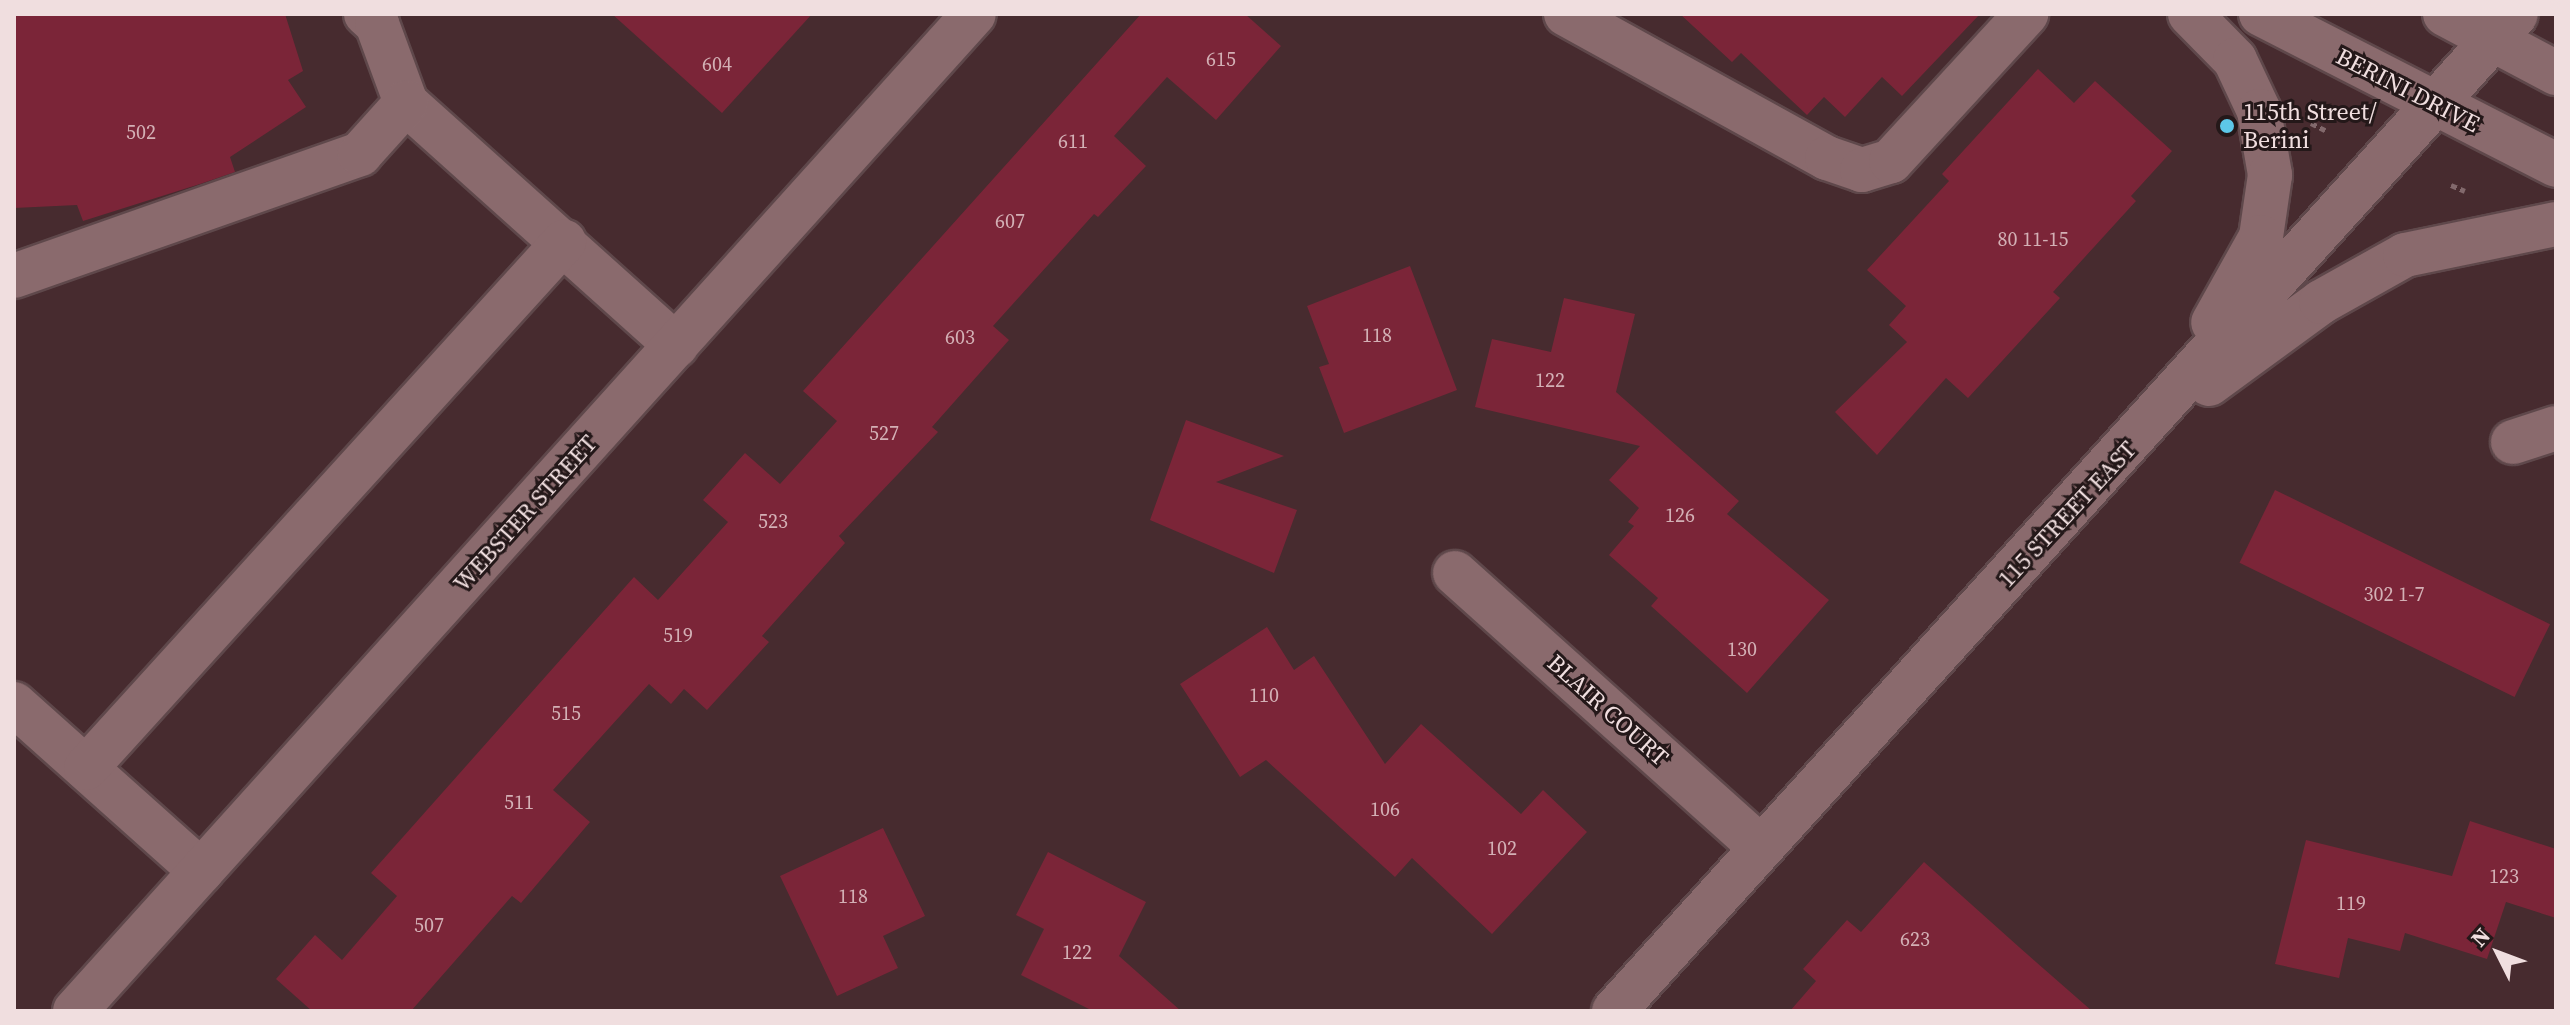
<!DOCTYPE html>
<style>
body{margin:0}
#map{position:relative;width:2570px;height:1025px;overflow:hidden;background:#472b2f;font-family:"Source Serif 4",serif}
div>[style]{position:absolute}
.building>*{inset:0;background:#7b2538;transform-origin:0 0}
.path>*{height:5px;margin-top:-2.5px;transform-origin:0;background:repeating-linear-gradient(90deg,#82696c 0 6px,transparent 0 10px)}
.roads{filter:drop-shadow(2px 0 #5f484b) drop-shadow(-2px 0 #5f484b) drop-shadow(0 2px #5f484b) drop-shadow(0 -2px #5f484b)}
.minor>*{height:44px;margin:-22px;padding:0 22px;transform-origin:22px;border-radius:22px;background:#8a6a6d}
.dots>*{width:22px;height:22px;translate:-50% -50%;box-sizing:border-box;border:4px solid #241819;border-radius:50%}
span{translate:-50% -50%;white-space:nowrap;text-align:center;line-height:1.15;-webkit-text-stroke:6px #241819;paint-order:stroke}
.number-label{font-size:20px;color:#d3b0b5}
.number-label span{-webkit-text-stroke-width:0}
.street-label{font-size:24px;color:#f0dedf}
.poi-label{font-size:24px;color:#f0dedf}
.left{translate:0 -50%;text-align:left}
.frame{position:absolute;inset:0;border:16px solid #f0dedf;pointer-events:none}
.north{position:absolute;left:2458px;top:913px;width:80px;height:80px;-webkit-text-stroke:6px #241819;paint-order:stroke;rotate:312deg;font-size:22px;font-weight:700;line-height:32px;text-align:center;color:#f0dedf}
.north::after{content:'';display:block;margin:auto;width:28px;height:36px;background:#f0dedf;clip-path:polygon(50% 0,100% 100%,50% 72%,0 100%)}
</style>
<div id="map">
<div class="building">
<i style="clip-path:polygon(14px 14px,285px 14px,303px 71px,288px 80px,306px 107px,230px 157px,235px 172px,200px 184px,83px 221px,77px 205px,14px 208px)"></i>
<i style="clip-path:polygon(612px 14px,812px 14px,722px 113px)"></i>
<i style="clip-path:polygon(1141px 14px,1245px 14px,1281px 46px,1216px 120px,1167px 77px,1114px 136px,1146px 166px,1098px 217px,1094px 214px,993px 326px,1009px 340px,932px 427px,938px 432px,839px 536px,845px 543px,762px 636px,769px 642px,707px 710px,684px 689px,671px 704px,649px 684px,553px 790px,590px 822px,521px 903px,512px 896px,411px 1011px,312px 1011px,276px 979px,315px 935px,342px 960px,397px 896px,371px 873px,634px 577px,658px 600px,728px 522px,703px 500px,745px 453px,780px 484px,837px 421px,803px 391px)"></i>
<i style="clip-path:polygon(1680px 14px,1980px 14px,1902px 96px,1882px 77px,1845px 117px,1824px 97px,1807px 115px,1741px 53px,1732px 62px)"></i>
<i style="clip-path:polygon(2038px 69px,2074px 103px,2095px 81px,2172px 151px,2131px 196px,2136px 201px,2053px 292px,2060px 298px,1968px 398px,1946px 378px,1877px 455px,1835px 412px,1907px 342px,1889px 325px,1906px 306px,1867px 270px,1949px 181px,1942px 174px)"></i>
<i style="clip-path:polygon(1410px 266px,1457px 390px,1344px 433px,1319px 367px,1329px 364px,1307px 306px)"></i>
<i style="clip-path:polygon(1564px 298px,1635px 314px,1616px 392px,1739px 501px,1727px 514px,1829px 600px,1747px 693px,1651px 606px,1658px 598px,1609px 555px,1634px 526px,1628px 522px,1639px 508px,1609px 480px,1640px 446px,1475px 407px,1492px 339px,1551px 352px)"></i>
<i style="clip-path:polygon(1186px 420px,1284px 456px,1216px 482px,1297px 510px,1274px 573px,1150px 520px)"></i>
<i style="left:2275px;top:490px;width:306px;height:81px;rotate:26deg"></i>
<i style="clip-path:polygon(1267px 627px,1294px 670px,1314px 656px,1385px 764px,1421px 724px,1521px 814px,1543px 790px,1587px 832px,1492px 934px,1412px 858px,1395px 877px,1266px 760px,1240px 777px,1180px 684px)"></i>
<i style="clip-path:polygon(2470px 821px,2556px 849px,2556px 918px,2506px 902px,2487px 959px,2405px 933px,2400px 951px,2348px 938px,2339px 978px,2275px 964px,2306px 840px,2452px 876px)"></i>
<i style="clip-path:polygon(883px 828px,925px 916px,883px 936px,898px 968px,837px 996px,780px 876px)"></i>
<i style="clip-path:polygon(1048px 852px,1146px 902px,1119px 956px,1181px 1011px,1093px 1011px,1021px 975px,1044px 929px,1016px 915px)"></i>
<i style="clip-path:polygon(1924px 862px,2019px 947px,2092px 1011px,1790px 1011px,1816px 981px,1803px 969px,1847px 920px,1861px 932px)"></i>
</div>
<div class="path">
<i style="left:2311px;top:123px;width:16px;rotate:27deg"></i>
<i style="left:2451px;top:185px;width:15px;rotate:23deg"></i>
</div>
<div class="roads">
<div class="minor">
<i style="left:366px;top:14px;width:15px;rotate:42deg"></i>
<i style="left:377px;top:24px;width:84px;rotate:69.8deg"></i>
<i style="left:406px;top:103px;width:363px;rotate:41.9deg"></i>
<i style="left:1566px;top:14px;width:298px;rotate:28.9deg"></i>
<i style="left:1827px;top:158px;width:37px;rotate:19deg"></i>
<i style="left:1862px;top:170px;width:30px;rotate:-17deg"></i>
<i style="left:1891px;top:161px;width:200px;rotate:-47.4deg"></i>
<i style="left:2190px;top:14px;width:64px;rotate:45.6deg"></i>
<i style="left:2235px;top:60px;width:56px;rotate:64.8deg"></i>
<i style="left:2259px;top:111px;width:65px;rotate:80.2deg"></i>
<i style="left:2270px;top:175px;width:63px;rotate:98.3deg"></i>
<i style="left:2261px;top:237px;width:98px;rotate:119.2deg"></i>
<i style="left:2261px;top:14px;width:331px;rotate:27.1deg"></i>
<i style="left:2445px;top:14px;width:126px;rotate:28deg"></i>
<i style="left:14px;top:276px;width:367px;rotate:-19.4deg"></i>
<i style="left:360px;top:154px;width:69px;rotate:-48deg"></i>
<i style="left:2209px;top:384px;width:139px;rotate:-36.2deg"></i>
<i style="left:2321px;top:302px;width:96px;rotate:-29.2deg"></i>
<i style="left:2405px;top:255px;width:154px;rotate:-11.6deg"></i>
<i style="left:2513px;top:442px;width:45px;rotate:-18deg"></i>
<i style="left:1455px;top:573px;width:411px;rotate:41.9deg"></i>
<i style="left:14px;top:704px;width:251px;rotate:41.8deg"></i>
<i style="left:86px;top:768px;width:711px;rotate:-47.74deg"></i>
<i style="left:75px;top:1011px;width:1342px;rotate:-47.96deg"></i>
<i style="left:1614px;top:1011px;width:1344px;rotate:-47.86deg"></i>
</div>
</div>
<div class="dots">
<i style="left:2227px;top:126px;background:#5dc7e8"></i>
</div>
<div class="number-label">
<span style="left:1221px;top:59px">615</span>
<span style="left:717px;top:64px">604</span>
<span style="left:141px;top:132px">502</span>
<span style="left:1073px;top:141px">611</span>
<span style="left:1010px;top:221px">607</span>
<span style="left:2033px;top:239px">80 11-15</span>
<span style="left:1377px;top:335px">118</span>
<span style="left:960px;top:337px">603</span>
<span style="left:1550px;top:380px">122</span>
<span style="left:884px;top:433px">527</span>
<span style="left:1680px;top:515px">126</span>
<span style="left:773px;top:521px">523</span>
<span style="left:2394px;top:594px">302 1-7</span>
<span style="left:678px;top:635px">519</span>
<span style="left:1742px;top:649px">130</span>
<span style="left:1264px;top:695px">110</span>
<span style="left:566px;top:713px">515</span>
<span style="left:519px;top:802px">511</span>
<span style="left:1385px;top:809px">106</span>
<span style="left:1502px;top:848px">102</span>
<span style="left:2504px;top:876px">123</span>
<span style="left:853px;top:896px">118</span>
<span style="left:2351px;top:903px">119</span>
<span style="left:429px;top:925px">507</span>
<span style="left:1915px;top:939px">623</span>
<span style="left:1077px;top:952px">122</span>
</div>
<div class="street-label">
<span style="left:2408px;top:90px;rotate:27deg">BERINI DRIVE</span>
<span style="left:525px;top:513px;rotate:-48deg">WEBSTER STREET</span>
<span style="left:2067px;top:514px;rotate:-47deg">115 STREET EAST</span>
<span style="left:1608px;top:710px;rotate:42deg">BLAIR COURT</span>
</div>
<div class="poi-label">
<span class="left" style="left:2243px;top:126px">115th Street/<br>Berini</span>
</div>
<div class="frame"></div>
<div class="north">N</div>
</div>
